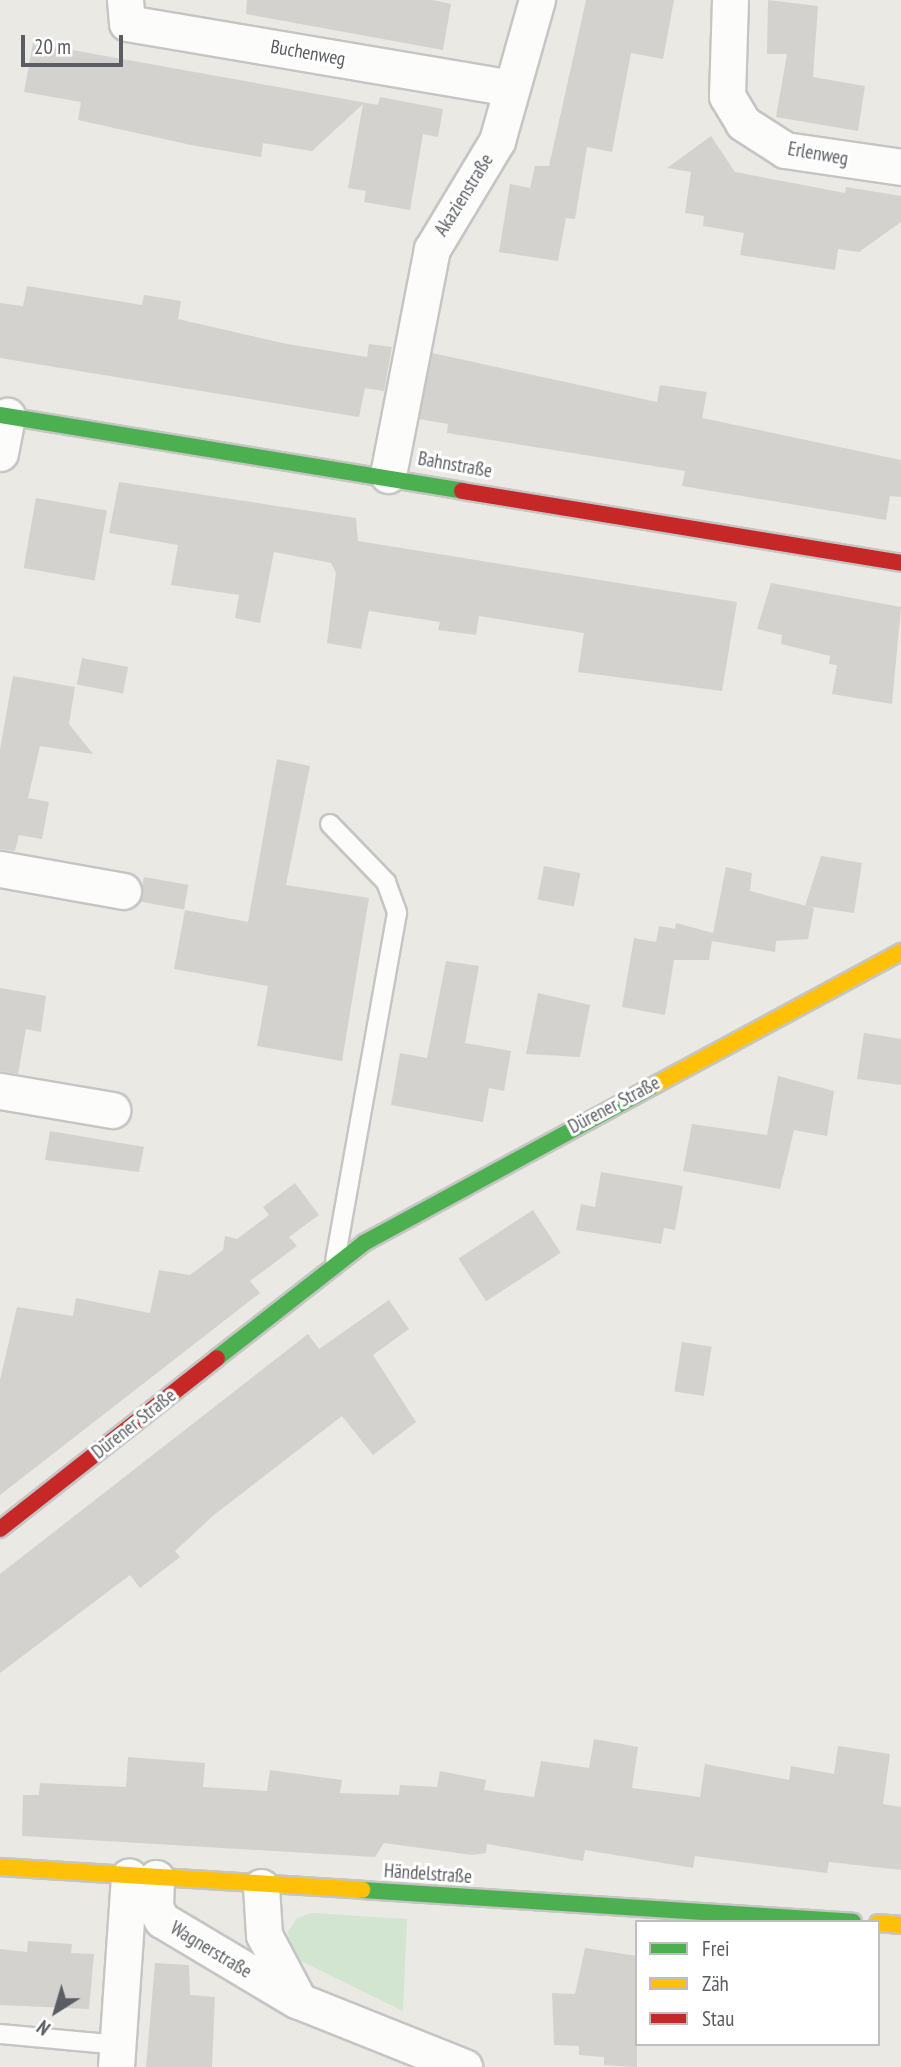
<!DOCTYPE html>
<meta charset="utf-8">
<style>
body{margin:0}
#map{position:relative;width:901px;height:2067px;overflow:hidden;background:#eae9e4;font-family:"PT Sans Narrow",sans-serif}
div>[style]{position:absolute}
.green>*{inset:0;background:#d2e5d1}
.building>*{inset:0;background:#d3d2cf;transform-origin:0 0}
.roads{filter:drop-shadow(2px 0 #c5c5c5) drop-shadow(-2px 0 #c5c5c5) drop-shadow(0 2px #c5c5c5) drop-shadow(0 -2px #c5c5c5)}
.lane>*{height:18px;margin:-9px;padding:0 9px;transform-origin:9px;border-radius:9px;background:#fcfcfb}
.street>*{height:35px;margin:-17.5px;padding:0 17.5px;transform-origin:17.5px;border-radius:17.5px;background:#fcfcfb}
.fast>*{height:16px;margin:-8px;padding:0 8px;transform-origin:8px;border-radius:8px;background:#4caf50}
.slow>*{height:16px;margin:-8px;padding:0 8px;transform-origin:8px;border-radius:8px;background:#ffc107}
.jam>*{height:16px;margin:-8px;padding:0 8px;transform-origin:8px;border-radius:8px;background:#c62828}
span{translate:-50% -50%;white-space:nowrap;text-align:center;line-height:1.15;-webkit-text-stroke:6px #fff;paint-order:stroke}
.street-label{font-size:19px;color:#5a5d62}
.legend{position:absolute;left:635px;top:1920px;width:245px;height:126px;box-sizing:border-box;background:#fff;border:2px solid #bdbec0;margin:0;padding:9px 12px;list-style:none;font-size:21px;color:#5a5d62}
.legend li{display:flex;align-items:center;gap:14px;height:35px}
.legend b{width:35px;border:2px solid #bdbec0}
.north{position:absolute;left:21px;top:1976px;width:70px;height:70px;-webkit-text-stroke:5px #fff;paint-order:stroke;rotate:217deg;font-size:19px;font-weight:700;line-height:28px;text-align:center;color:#5a5d62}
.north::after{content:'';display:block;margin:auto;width:24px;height:32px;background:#5a5d62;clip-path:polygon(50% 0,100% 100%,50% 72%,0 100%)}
.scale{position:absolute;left:21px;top:35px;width:102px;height:32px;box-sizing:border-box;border:4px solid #5a5d62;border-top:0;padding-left:9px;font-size:21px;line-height:24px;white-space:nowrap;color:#5a5d62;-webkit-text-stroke:5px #fff;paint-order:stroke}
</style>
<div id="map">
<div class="green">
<i style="clip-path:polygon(312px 1913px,407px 1919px,403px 2011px,301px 1961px,290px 1948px,288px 1932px,297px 1918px)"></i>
</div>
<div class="building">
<i style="clip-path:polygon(247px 0,433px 0,451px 4px,443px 50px,246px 14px)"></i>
<i style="clip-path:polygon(586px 0,674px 0,663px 59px,631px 53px,612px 152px,587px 147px,575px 219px,566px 218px,558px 261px,499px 252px,510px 184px,530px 188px,535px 166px,549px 166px)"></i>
<i style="clip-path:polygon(768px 0,818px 6px,813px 77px,865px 86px,858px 131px,776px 117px,787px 54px,767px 54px)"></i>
<i style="clip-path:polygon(33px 43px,378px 105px,380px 97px,443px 109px,438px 137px,423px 134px,410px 210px,364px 202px,366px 191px,348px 188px,363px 104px,312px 151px,263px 143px,261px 157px,191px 145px,78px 120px,81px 102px,24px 92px)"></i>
<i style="clip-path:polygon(711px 136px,735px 172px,845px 193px,846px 187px,901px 196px,901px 222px,859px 252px,838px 249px,835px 270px,740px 255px,744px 233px,703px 226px,704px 216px,685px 213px,691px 172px,667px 168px)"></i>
<i style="clip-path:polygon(27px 286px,142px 305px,144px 295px,181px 301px,178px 319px,287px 344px,367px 357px,369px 344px,392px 347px,384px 391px,365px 388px,359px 417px,0 358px,0 303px,23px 306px)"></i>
<i style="clip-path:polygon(432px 353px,657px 402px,660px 385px,707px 392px,702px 418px,901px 460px,901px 497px,890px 496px,886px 520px,682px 486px,685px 471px,447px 433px,448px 424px,419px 419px)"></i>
<i style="clip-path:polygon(119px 482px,356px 518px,358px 541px,737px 602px,722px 691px,578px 672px,584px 633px,479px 616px,476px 635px,438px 630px,440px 622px,369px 611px,361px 649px,327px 643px,336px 573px,331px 563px,274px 552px,260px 623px,235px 618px,239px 595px,171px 585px,178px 545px,109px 533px)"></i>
<i style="left:36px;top:498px;width:72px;height:71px;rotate:10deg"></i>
<i style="clip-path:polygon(771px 583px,901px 607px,892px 704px,832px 694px,837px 665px,829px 664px,830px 656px,781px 644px,782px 635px,757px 629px)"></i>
<i style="left:82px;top:658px;width:47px;height:27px;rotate:11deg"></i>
<i style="clip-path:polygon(13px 676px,75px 687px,69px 724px,93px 754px,40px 746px,28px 798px,49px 802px,42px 839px,19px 835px,15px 851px,0 849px,0 749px)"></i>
<i style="clip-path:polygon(277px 759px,310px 766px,286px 885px,369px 898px,342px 1061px,257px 1046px,268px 986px,174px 969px,185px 910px,248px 922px)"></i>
<i style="clip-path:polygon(821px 856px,862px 863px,854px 913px,805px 906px)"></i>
<i style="left:544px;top:866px;width:37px;height:34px;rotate:11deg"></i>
<i style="clip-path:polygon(726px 867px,752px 873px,750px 891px,814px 908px,808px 939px,776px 941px,775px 952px,712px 941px,709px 960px,674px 960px,665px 1015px,622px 1007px,634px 938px,656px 942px,659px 926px,675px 929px,676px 923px,713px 933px)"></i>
<i style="left:144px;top:877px;width:45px;height:25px;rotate:10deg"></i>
<i style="clip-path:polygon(446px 961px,479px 966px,465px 1043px,511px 1051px,504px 1091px,489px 1088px,483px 1122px,391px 1105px,400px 1053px,427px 1058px)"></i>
<i style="clip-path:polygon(0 988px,46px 996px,41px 1032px,26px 1029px,18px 1074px,0 1071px)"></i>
<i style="clip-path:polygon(538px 993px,590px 1005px,580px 1057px,526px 1054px)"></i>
<i style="clip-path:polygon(864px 1033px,901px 1039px,901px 1085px,857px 1079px)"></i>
<i style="clip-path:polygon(778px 1076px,834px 1091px,827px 1136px,794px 1130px,780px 1189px,683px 1171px,692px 1124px,767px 1135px)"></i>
<i style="clip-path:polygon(50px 1131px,144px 1147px,139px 1172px,45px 1160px)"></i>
<i style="clip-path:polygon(601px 1172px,683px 1186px,675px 1230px,664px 1228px,661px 1244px,576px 1230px,581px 1204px,595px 1207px)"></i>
<i style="clip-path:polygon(295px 1183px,319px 1215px,289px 1237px,297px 1246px,250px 1281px,260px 1293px,0 1495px,0 1380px,17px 1307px,73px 1316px,76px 1298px,150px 1313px,159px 1270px,190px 1275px,223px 1250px,225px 1236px,237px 1239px,269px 1215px,263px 1207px)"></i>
<i style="left:533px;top:1210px;width:51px;height:89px;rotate:57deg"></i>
<i style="clip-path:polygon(389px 1300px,409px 1329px,373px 1355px,416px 1422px,373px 1455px,342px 1416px,214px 1515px,175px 1551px,180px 1557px,140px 1588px,130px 1575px,0 1673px,0 1574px,308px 1334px,319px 1349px)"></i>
<i style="left:682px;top:1342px;width:30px;height:50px;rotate:9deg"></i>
<i style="clip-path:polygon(594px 1739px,638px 1747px,632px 1788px,700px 1797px,705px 1764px,789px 1780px,791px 1766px,834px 1774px,838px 1746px,890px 1754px,883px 1804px,901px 1807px,901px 1870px,829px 1862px,827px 1873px,695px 1856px,693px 1868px,585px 1850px,583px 1861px,487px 1844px,486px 1853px,472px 1855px,384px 1843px,375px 1857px,22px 1836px,23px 1795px,39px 1795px,40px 1783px,126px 1787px,128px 1757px,205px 1763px,203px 1787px,267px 1791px,270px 1770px,342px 1780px,340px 1793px,399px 1795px,400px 1785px,437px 1787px,440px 1771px,486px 1780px,484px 1790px,534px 1797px,541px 1761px,589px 1768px)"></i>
<i style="clip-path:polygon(28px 1941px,72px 1944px,71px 1953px,94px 1954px,89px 2009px,0 2005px,0 1949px,27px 1952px)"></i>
<i style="clip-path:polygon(585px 1948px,637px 1956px,637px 2067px,604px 2065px,604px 2057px,579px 2055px,579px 2046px,554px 2045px,552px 1993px,575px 1994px)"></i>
<i style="clip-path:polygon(155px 1963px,189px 1965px,190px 1995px,215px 1997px,212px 2067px,146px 2067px)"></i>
</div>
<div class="roads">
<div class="lane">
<i style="left:330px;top:824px;width:81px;rotate:46deg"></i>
<i style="left:386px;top:882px;width:33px;rotate:70deg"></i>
<i style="left:397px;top:913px;width:352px;rotate:100.1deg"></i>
<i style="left:0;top:2034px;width:119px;rotate:5.3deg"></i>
</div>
<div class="street">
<i style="left:125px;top:0;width:23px;rotate:85deg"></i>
<i style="left:127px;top:23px;width:389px;rotate:9.6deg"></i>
<i style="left:730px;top:0;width:96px;rotate:91.8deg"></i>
<i style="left:727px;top:96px;width:31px;rotate:59deg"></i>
<i style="left:743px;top:123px;width:50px;rotate:32.7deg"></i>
<i style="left:785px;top:150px;width:117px;rotate:8.3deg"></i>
<i style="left:0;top:453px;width:38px;rotate:-79deg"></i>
<i style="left:388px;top:475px;width:230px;rotate:-79deg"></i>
<i style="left:432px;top:249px;width:126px;rotate:-59deg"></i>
<i style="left:497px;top:141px;width:147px;rotate:-74.2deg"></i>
<i style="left:0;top:869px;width:125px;rotate:10.1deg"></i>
<i style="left:0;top:1091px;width:114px;rotate:9.6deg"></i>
<i style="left:156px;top:1878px;width:30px;rotate:92deg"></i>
<i style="left:155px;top:1908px;width:14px;rotate:60deg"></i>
<i style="left:162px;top:1920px;width:156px;rotate:30.8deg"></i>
<i style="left:261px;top:1887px;width:48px;rotate:86.4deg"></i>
<i style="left:264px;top:1935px;width:75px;rotate:62.1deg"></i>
<i style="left:299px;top:2001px;width:178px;rotate:21.8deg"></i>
<i style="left:116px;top:2067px;width:191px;rotate:-86.1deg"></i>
</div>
<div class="fast">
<i style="left:0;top:415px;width:468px;rotate:9.3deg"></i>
<i style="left:217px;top:1358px;width:187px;rotate:-38deg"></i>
<i style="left:364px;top:1243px;width:331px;rotate:-28.5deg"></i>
<i style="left:362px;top:1890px;width:492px;rotate:3.7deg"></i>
</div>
<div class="slow">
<i style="left:655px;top:1085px;width:280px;rotate:-28.4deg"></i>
<i style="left:0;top:1867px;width:363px;rotate:3.6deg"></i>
<i style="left:878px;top:1923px;width:23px;rotate:5deg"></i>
</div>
<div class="jam">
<i style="left:462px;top:491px;width:445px;rotate:9.3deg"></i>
<i style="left:0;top:1529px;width:276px;rotate:-38.2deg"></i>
</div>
</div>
<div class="street-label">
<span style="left:308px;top:53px;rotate:10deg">Buchenweg</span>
<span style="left:818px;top:154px;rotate:10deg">Erlenweg</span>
<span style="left:464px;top:195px;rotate:-58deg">Akazienstraße</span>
<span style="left:455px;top:465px;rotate:10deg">Bahnstraße</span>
<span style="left:614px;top:1105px;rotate:-28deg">Dürener Straße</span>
<span style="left:134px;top:1424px;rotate:-38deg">Dürener Straße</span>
<span style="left:428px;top:1874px;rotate:4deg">Händelstraße</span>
<span style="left:211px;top:1950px;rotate:31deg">Wagnerstraße</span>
</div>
<ul class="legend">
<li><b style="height:9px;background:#4caf50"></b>Frei</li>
<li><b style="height:9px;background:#ffc107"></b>Zäh</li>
<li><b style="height:9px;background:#c62828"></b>Stau</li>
</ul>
<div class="north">N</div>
<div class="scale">20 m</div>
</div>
